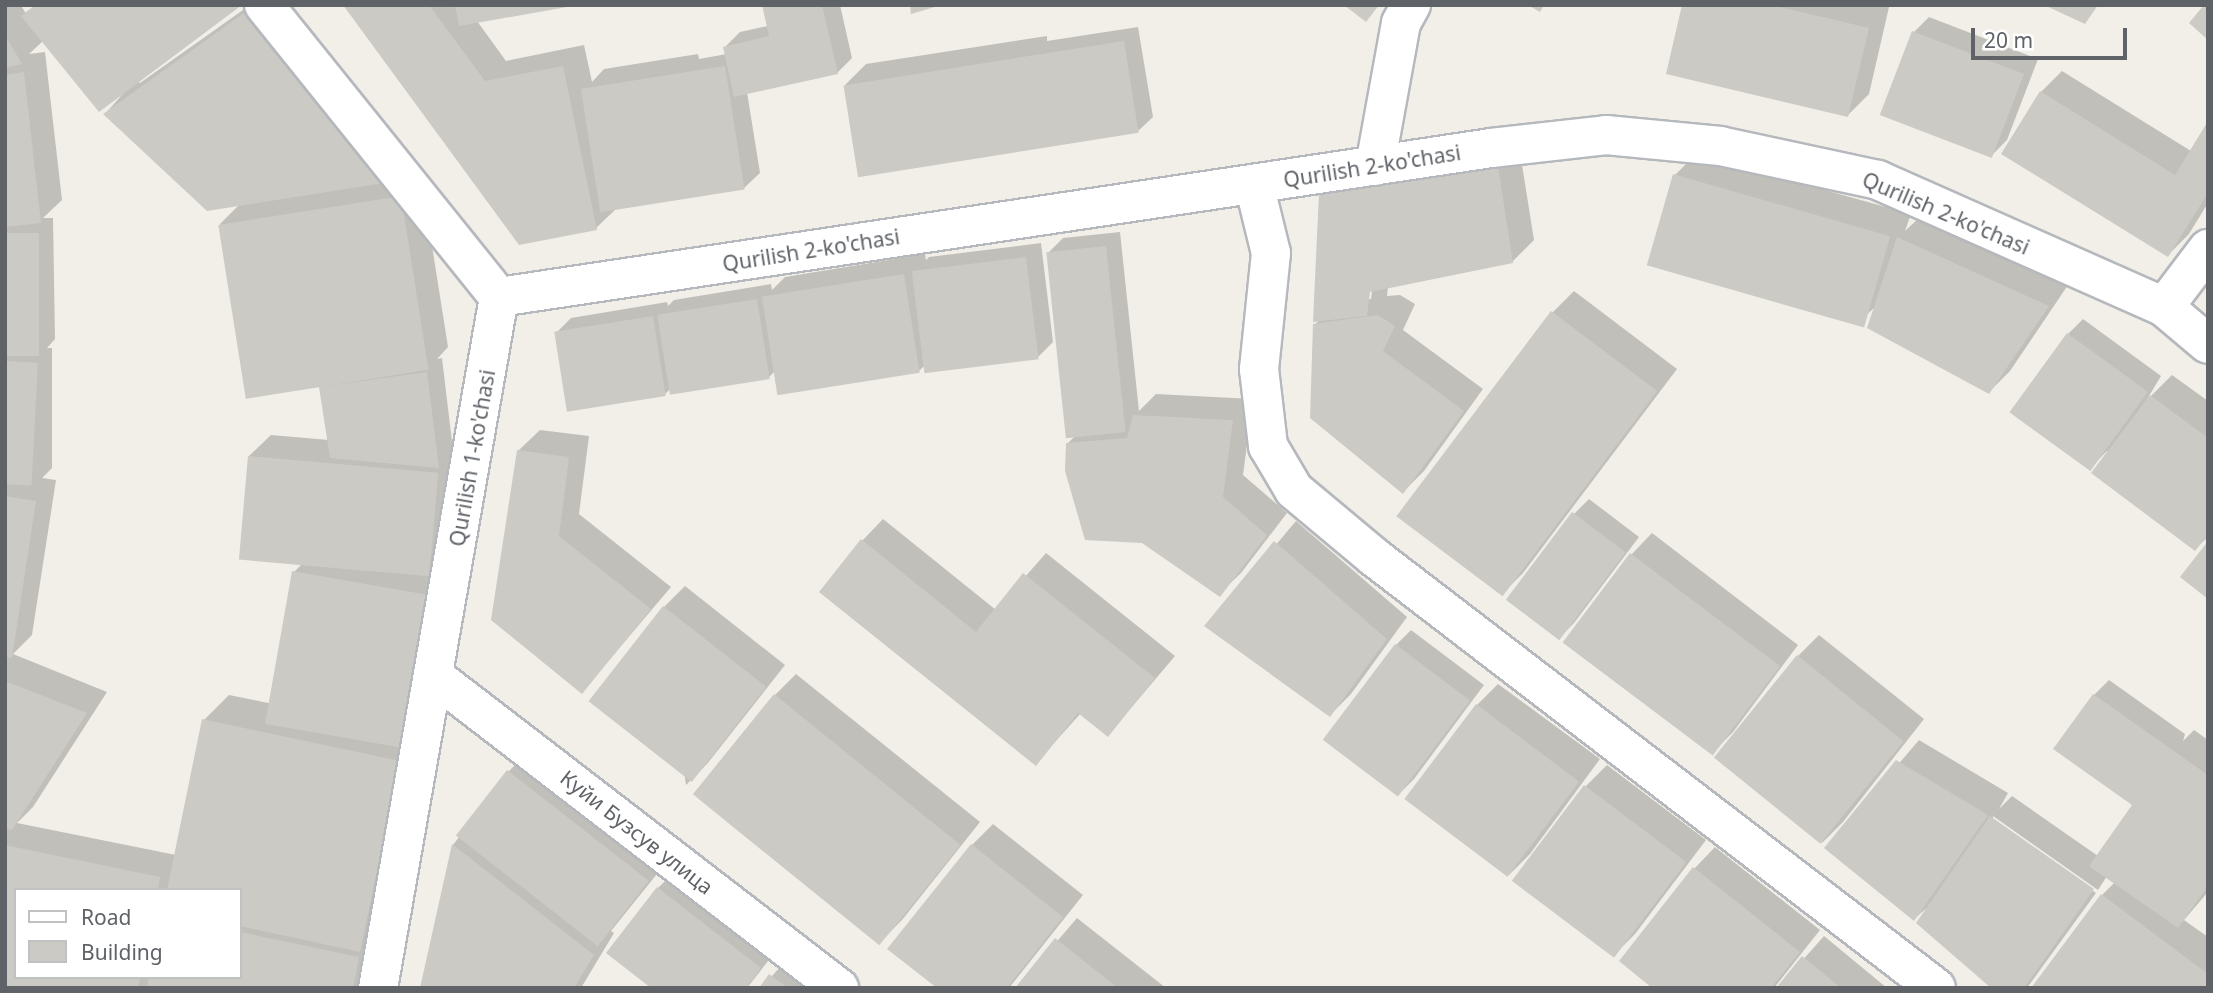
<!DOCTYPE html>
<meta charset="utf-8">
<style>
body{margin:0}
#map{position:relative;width:2213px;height:993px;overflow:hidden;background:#f1efe8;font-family:"Noto Sans",sans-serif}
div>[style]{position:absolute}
.shadow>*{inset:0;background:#0003}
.building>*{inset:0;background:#cccac5;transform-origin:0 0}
.roads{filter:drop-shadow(2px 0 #b5b8bc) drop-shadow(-2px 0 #b5b8bc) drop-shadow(0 2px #b5b8bc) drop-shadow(0 -2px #b5b8bc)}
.street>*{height:38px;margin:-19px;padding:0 19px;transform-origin:19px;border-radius:19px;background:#fff}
span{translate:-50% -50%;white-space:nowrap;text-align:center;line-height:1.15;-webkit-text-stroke:7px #fff;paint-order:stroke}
.street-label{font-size:21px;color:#5f6368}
.frame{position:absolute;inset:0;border:7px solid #5f6368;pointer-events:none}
.legend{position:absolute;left:14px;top:888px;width:228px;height:91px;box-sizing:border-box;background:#fff;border:2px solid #bfc1c3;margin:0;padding:9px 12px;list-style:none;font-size:21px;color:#5f6368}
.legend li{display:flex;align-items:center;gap:14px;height:35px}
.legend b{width:35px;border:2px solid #bfc1c3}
.scale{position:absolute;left:1971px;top:28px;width:156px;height:32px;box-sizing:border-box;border:4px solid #5f6368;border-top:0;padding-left:9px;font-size:21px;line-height:24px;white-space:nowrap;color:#5f6368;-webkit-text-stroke:5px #fff;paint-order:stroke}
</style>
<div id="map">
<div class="shadow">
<i style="clip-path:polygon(evenodd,5px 5px,21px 5px,26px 14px,140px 83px,250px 5px,421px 176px,448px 347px,437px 359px,442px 358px,453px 450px,368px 988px,5px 988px,5px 5px,43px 41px,128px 88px,105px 114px,240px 204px,220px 224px,327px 382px,321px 388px,329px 440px,271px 435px,249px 456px,303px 563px,294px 572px,273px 704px,229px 695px,204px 720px,176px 855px,17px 823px,33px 807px,107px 692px,13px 654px,32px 635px,56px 480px,42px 478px,52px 468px,52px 348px,47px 348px,55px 339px,53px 218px,43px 218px,62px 200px,45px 52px,29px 54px,43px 41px,5px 5px,16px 890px,240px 890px,240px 977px,16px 977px,16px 890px)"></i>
<i style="clip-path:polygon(346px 5px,565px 5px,477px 21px,506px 61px,584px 45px,592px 82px,604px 69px,698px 54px,699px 59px,727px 54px,725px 47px,740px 32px,768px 26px,764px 5px,840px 5px,852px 58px,837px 73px,747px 92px,760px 173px,744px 188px,617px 208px,596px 228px)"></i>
<i style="clip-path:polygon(1684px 5px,1889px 7px,1869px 94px,1848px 115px)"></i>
<i style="clip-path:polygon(1929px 17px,2038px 59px,2007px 140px,1992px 155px,1914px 32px)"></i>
<i style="clip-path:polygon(1138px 27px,1153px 117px,1137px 132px,845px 85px,866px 64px,1047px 36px,1047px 41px)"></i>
<i style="clip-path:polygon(2062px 71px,2191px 151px,2208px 124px,2208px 203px,2189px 234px,2168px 255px,2003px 153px,2041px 92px)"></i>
<i style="clip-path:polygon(evenodd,1519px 146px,1534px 240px,1512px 262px,1388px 287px,1387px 296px,1400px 295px,1415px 304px,1403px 330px,1483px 389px,1424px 471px,1403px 492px,1314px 325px,1519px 146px,1370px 283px,1373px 284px,1371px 299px,1368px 299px,1370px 283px)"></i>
<i style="clip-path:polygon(1696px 154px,1911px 214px,1905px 231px,1920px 217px,2068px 285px,2010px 371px,1989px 392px,1876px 306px,1859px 322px,1675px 175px)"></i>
<i style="clip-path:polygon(1120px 232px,1139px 411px,1156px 394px,1253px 399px,1243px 475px,1287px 513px,1241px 573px,1219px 594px,1068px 443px,1077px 434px,1048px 253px,1063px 238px)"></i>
<i style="clip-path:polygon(1041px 243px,1053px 342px,1038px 357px,926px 364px,919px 371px,776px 370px,769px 377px,671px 388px,665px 394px,556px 333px,571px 318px,667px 302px,668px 306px,674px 300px,771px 284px,772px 290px,785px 277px,925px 254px,926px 260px,929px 257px)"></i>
<i style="clip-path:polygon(1574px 291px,1677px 369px,1523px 573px,1502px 594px,1553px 312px)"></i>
<i style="clip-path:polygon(2083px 319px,2161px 376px,2146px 401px,2172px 375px,2208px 401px,2208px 537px,2195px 549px,2107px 451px,2089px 469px,2068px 334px)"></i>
<i style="clip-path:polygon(540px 430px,589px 436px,579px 514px,671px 587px,582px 692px,518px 451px)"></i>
<i style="clip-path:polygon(1589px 499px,1639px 537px,1574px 623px,1559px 638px,1574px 514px)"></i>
<i style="clip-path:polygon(883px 519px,996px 610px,1046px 553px,1175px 656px,1108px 735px,1081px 713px,1036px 763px,862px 541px)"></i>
<i style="clip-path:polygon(1296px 521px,1407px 617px,1351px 694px,1330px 715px,1207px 626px)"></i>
<i style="clip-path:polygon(1652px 533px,1798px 645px,1733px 732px,1712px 753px,1631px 555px)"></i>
<i style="clip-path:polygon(685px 586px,785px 665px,707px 764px,686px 785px,664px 607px)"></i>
<i style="clip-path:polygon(1411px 630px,1484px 685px,1414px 779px,1399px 794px,1396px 645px)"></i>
<i style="clip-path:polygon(1819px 635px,1924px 719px,1843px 822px,1822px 843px,1798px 656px)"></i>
<i style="clip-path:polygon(796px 674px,980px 822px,902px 920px,881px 941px,775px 695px)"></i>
<i style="clip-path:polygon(2109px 680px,2185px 734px,2183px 741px,2194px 730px,2208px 740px,2208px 892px,2184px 920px,2208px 937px,2208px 988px,2102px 895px,2115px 882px,2107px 876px,2098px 890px,1993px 816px,1993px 820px,2096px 893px,2027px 988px,1994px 988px,1930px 905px,1914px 919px,1827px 848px,1919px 740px,2008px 793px,1999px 809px,2012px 796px,2098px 856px,2135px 805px,2094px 695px)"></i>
<i style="clip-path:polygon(1498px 684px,1600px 759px,1530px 854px,1509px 875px,1477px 705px)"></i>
<i style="clip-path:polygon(529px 751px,669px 859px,611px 931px,614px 933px,581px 988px,422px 988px,453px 845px,508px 772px)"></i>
<i style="clip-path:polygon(1607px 765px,1706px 840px,1635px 934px,1614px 955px,1586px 786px)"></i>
<i style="clip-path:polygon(993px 824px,1083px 895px,1009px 988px,940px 988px,890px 949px,972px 845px)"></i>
<i style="clip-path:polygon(1715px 847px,1820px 930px,1774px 988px,1654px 988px,1694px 869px)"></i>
<i style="clip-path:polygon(673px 873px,775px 952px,747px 988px,653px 988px,658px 888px)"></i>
<i style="clip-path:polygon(1077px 918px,1166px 988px,1017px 988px)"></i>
<i style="clip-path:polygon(1824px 936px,1887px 988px,1778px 988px)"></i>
<i style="clip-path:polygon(792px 954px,836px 988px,761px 988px)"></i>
</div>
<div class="building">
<i style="clip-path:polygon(35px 5px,242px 5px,99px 112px,21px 16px)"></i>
<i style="clip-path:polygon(343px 5px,429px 5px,485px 81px,563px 66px,597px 230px,519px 245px)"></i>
<i style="clip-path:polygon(455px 5px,567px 5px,567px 7px,459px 26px)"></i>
<i style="clip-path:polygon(762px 5px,822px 5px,838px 74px,734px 97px,723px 47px,769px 36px)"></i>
<i style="clip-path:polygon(910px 5px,938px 5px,938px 6px,911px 14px)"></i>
<i style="clip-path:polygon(1344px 5px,1379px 5px,1366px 22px)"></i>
<i style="clip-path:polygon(1528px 5px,1544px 5px,1540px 12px)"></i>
<i style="clip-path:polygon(1682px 5px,1772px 5px,1869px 28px,1848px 117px,1666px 74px)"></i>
<i style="clip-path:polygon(2044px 5px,2098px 5px,2085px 24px)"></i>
<i style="clip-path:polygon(2204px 5px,2208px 5px,2208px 40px,2189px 23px)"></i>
<i style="clip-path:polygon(247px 11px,391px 182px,207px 211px,103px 114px)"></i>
<i style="left:1912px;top:31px;width:120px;height:90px;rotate:21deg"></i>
<i style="clip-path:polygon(5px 35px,22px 64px,5px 68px)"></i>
<i style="left:1124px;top:41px;width:93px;height:284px;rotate:81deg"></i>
<i style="left:725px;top:66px;width:125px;height:146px;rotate:81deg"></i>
<i style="clip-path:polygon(24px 72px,41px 223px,5px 227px,5px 75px)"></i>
<i style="clip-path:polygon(2040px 91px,2175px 175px,2208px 121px,2208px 193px,2168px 257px,2001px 154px)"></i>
<i style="clip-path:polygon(1498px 166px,1513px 263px,1370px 292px,1367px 316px,1313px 322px,1319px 193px)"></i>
<i style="left:1673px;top:174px;width:226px;height:95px;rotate:16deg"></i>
<i style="left:401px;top:196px;width:176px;height:185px;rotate:81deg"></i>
<i style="left:5px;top:233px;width:34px;height:123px"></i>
<i style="clip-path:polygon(1897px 237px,2049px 306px,1989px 394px,1867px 328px)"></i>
<i style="left:1106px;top:246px;width:187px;height:60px;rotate:84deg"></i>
<i style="left:1026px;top:257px;width:103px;height:115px;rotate:83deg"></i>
<i style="left:904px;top:274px;width:100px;height:144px;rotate:81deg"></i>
<i style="left:757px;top:299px;width:81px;height:101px;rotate:81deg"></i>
<i style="left:1551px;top:311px;width:133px;height:257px;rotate:37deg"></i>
<i style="clip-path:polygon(1378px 315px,1395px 326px,1383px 351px,1464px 411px,1403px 494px,1310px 418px,1313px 324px)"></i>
<i style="left:653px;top:316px;width:81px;height:100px;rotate:81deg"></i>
<i style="left:2067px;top:333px;width:100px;height:98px;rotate:36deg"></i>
<i style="left:5px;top:361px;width:33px;height:123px;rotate:3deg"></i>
<i style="clip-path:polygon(427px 372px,439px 468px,330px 458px,319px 387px)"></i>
<i style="clip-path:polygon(2150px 395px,2208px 438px,2208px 535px,2195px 551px,2091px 473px)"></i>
<i style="clip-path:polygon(1133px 415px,1233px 420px,1223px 497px,1267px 535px,1220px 597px,1142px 543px,1085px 540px,1065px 471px,1066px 443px,1127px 438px)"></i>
<i style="clip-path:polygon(517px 450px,569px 457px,559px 536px,651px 609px,582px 694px,491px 620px)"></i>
<i style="left:248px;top:456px;width:191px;height:104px;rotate:5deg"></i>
<i style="clip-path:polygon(5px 496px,36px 501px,12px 658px,5px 657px)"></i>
<i style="left:1572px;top:512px;width:67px;height:110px;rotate:37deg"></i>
<i style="clip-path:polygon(861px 539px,976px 632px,1023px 573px,1155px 678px,1108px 737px,1078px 713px,1036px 766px,819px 592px)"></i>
<i style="clip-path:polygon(1274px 541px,1387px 639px,1330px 717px,1204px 626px)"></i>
<i style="clip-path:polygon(2208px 541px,2208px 599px,2180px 577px)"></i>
<i style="left:1630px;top:553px;width:188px;height:112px;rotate:37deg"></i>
<i style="left:292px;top:571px;width:137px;height:155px;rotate:10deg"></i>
<i style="left:663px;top:606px;width:131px;height:121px;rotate:38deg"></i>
<i style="left:1395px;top:644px;width:94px;height:120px;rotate:37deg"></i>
<i style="left:1797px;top:655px;width:137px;height:132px;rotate:39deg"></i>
<i style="clip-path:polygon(5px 681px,87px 713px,12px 830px,5px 829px)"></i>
<i style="left:774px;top:694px;width:240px;height:129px;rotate:39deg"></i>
<i style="clip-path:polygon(2093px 694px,2208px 775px,2208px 886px,2178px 928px,2089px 866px,2132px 805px,2053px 749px)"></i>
<i style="left:1476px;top:704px;width:129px;height:119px;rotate:37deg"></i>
<i style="clip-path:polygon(202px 719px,400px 761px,360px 952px,240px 926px,240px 890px,167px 890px)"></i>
<i style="clip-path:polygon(1896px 760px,1988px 815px,1914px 921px,1824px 848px)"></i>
<i style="left:507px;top:770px;width:180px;height:83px;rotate:38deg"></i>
<i style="left:1584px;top:785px;width:128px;height:120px;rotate:37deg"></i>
<i style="clip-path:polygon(1990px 816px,2094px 889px,2024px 988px,1991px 988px,1916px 923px)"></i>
<i style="clip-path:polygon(452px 844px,594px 955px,574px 988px,420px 988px)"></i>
<i style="clip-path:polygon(971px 844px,1063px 917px,1007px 988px,937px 988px,887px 949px)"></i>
<i style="clip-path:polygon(5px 845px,160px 877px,158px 890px,16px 890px,16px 977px,140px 977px,138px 988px,5px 988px)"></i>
<i style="clip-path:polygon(1693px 867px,1800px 952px,1771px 988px,1652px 988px,1619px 961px)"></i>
<i style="clip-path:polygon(657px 887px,761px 968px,746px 988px,651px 988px,606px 953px)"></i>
<i style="clip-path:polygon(2101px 894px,2208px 974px,2208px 988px,2031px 988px)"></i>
<i style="clip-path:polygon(240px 932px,359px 957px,353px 988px,147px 988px,149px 977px,240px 977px)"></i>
<i style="clip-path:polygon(1055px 938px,1118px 988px,1015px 988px)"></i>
<i style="clip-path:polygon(1802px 956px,1841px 988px,1776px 988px)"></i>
<i style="clip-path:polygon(769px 974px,788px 988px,759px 988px)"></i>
</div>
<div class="roads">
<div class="street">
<i style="left:264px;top:5px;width:375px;rotate:51.2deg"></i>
<i style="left:499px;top:297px;width:702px;rotate:99.93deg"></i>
<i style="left:1375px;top:166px;width:145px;rotate:-79.7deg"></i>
<i style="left:1401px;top:23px;width:21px;rotate:-61deg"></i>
<i style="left:1254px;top:184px;width:71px;rotate:76.2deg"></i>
<i style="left:1271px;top:253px;width:117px;rotate:95.9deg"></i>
<i style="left:1259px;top:369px;width:78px;rotate:83.3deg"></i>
<i style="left:1268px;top:446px;width:51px;rotate:59.4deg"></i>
<i style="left:1294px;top:490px;width:104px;rotate:39.9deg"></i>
<i style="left:1374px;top:557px;width:708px;rotate:37.48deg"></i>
<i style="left:499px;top:297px;width:1003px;rotate:-8.54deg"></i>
<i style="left:1491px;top:148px;width:116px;rotate:-6.4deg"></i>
<i style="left:1606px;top:135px;width:115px;rotate:5.5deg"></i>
<i style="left:1720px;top:146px;width:162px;rotate:12.1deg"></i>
<i style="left:1878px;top:180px;width:313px;rotate:23.9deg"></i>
<i style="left:2164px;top:307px;width:57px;rotate:40.1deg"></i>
<i style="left:2164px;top:307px;width:73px;rotate:-52.8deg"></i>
<i style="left:435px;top:677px;width:510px;rotate:37.59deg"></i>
</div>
</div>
<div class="street-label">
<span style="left:1372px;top:166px;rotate:-9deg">Qurilish 2-ko'chasi</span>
<span style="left:1946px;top:213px;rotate:23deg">Qurilish 2-ko'chasi</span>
<span style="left:811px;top:250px;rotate:-9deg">Qurilish 2-ko'chasi</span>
<span style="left:472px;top:458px;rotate:-80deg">Qurilish 1-ko'chasi</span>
<span style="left:637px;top:832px;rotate:38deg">Куйи Бузсув улица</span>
</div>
<div class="frame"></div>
<ul class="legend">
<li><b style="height:9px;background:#fff"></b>Road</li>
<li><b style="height:19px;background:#cccac5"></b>Building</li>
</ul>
<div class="scale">20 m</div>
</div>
